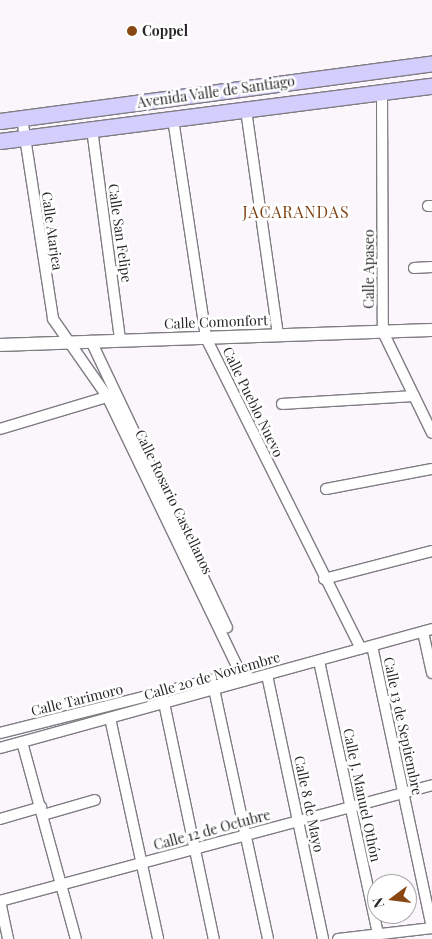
<!DOCTYPE html>
<meta charset="utf-8">
<style>
body{margin:0}
#map{position:relative;width:432px;height:939px;overflow:hidden;background:#faf6fc;font-family:"Playfair Display",serif}
div>[style]{position:absolute}
.roads{filter:drop-shadow(1px 0 #7f7c82) drop-shadow(-1px 0 #7f7c82) drop-shadow(0 1px #7f7c82) drop-shadow(0 -1px #7f7c82)}
.minor>*{height:10px;margin:-5px;padding:0 5px;transform-origin:5px;border-radius:5px;background:#fff}
.tertiary>*{height:12px;margin:-6px;padding:0 6px;transform-origin:6px;border-radius:6px;background:#fff}
.primary>*{height:15px;margin:-7.5px;padding:0 7.5px;transform-origin:7.5px;border-radius:7.5px;background:#d4cefd}
.dots>*{width:14px;height:14px;translate:-50% -50%;box-sizing:border-box;border:2px solid #fff;border-radius:50%}
span{translate:-50% -50%;white-space:nowrap;text-align:center;line-height:1.15;-webkit-text-stroke:5px #fff;paint-order:stroke}
.poi-label{font-size:14px;color:#282629;font-weight:700}
.left{translate:0 -50%;text-align:left}
.street-label{font-size:14px;color:#282629}
.quarter-label{font-size:16px;color:#7d4213;letter-spacing:1px}
.north{position:absolute;left:367px;top:874px;width:50px;height:50px;box-sizing:border-box;background:#fff;border:1px solid #a9a8a9;border-radius:50%;rotate:255deg;font-size:14px;font-weight:700;line-height:20px;text-align:center;color:#282629}
.north::after{content:'';display:block;margin:auto;width:18px;height:22px;background:#884713;clip-path:polygon(50% 0,100% 100%,50% 72%,0 100%)}
</style>
<div id="map">
<div class="roads">
<div class="minor">
<i style="left:382px;top:93px;width:239px;rotate:89.8deg"></i>
<i style="left:383px;top:332px;width:112px;rotate:64.1deg"></i>
<i style="left:246px;top:110px;width:227px;rotate:81.9deg"></i>
<i style="left:22px;top:118px;width:203px;rotate:81.2deg"></i>
<i style="left:53px;top:319px;width:94px;rotate:55deg"></i>
<i style="left:107px;top:396px;width:316px;rotate:64.3deg"></i>
<i style="left:173px;top:119px;width:221px;rotate:81.4deg"></i>
<i style="left:206px;top:338px;width:347px;rotate:63.5deg"></i>
<i style="left:92px;top:129px;width:213px;rotate:82.4deg"></i>
<i style="left:428px;top:206px;width:4px"></i>
<i style="left:414px;top:268px;width:18px;rotate:-3deg"></i>
<i style="left:91px;top:341px;width:317px;rotate:64.6deg"></i>
<i style="left:282px;top:404px;width:132px;rotate:-3.5deg"></i>
<i style="left:0;top:429px;width:118px;rotate:-16.7deg"></i>
<i style="left:326px;top:489px;width:108px;rotate:-10.7deg"></i>
<i style="left:324px;top:579px;width:112px;rotate:-14.5deg"></i>
<i style="left:423px;top:632px;width:42px;rotate:77.6deg"></i>
<i style="left:319px;top:661px;width:280px;rotate:77.8deg"></i>
<i style="left:267px;top:675px;width:270px;rotate:78deg"></i>
<i style="left:214px;top:689px;width:256px;rotate:77.8deg"></i>
<i style="left:163px;top:698px;width:246px;rotate:78.1deg"></i>
<i style="left:110px;top:718px;width:226px;rotate:77.7deg"></i>
<i style="left:0;top:733px;width:255px;rotate:-14.1deg"></i>
<i style="left:22px;top:742px;width:204px;rotate:74.7deg"></i>
<i style="left:0;top:748px;width:448px;rotate:-15.4deg"></i>
<i style="left:43px;top:815px;width:54px;rotate:-16.1deg"></i>
<i style="left:0;top:819px;width:43px;rotate:-16.3deg"></i>
<i style="left:0;top:901px;width:447px;rotate:-15deg"></i>
<i style="left:0;top:901px;width:39px;rotate:78deg"></i>
<i style="left:338px;top:939px;width:95px;rotate:-6.7deg"></i>
<i style="left:432px;top:928px;width:288px;rotate:-102deg"></i>
</div>
<div class="tertiary">
<i style="left:0;top:345px;width:432px;rotate:-2deg"></i>
</div>
<div class="primary">
<i style="left:0;top:121px;width:436px;rotate:-7.6deg"></i>
<i style="left:0;top:141px;width:435px;rotate:-7.3deg"></i>
</div>
</div>
<div class="dots">
<i style="left:132px;top:31px;background:#884713"></i>
</div>
<div class="poi-label">
<span class="left" style="left:142px;top:31px">Coppel</span>
</div>
<div class="street-label">
<span style="left:216px;top:92px;rotate:-8deg">Avenida Valle de Santiago</span>
<span style="left:52px;top:231px;rotate:82deg">Calle Atarjea</span>
<span style="left:120px;top:233px;rotate:82deg">Calle San Felipe</span>
<span style="left:369px;top:269px;rotate:-90deg">Calle Apaseo</span>
<span style="left:216px;top:322px;rotate:-2deg">Calle Comonfort</span>
<span style="left:253px;top:402px;rotate:64deg">Calle Pueblo Nuevo</span>
<span style="left:174px;top:502px;rotate:64deg">Calle Rosario Castellanos</span>
<span style="left:212px;top:676px;rotate:-16deg">Calle 20 de Noviembre</span>
<span style="left:77px;top:700px;rotate:-14deg">Calle Tarimoro</span>
<span style="left:403px;top:726px;rotate:78deg">Calle 13 de Septiembre</span>
<span style="left:362px;top:795px;rotate:78deg">Calle J. Manuel Othón</span>
<span style="left:309px;top:804px;rotate:78deg">Calle 8 de Mayo</span>
<span style="left:212px;top:830px;rotate:-15deg">Calle 12 de Octubre</span>
</div>
<div class="quarter-label">
<span style="left:296px;top:212px">JACARANDAS</span>
</div>
<div class="north">N</div>
</div>
